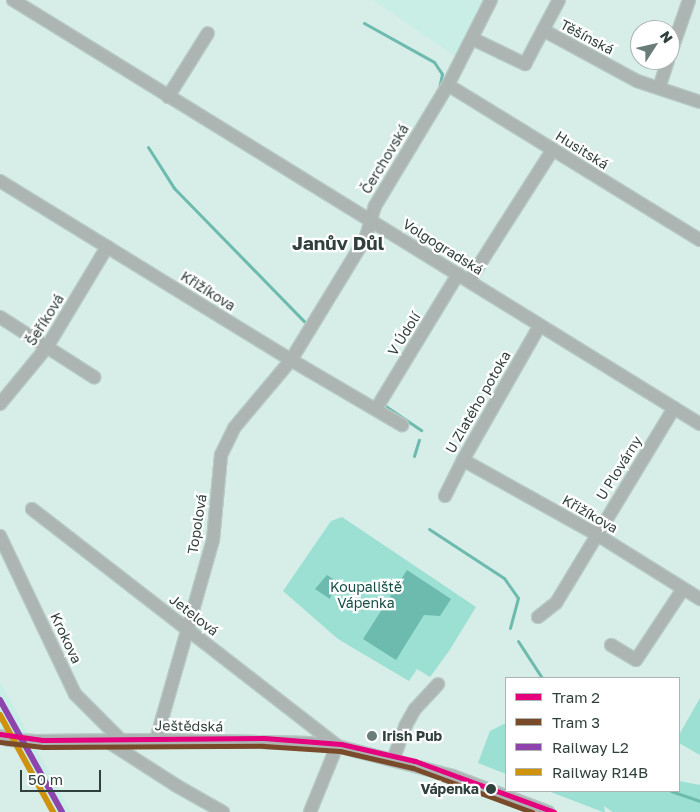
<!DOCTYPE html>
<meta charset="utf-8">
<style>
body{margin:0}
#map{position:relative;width:700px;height:812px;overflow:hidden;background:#d6ede8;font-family:"Golos Text",sans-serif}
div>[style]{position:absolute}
.built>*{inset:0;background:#c8eee6}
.green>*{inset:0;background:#9be0d3}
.water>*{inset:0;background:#6dbbae}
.stream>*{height:3px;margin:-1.5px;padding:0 1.5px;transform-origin:1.5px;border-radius:1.5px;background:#6dbbae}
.roads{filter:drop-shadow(1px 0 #b6c9c5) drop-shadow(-1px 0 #b6c9c5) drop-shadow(0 1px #b6c9c5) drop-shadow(0 -1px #b6c9c5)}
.minor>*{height:12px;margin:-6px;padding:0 6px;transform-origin:6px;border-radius:6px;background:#adb5b3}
.rail-1>*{height:6px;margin:-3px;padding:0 3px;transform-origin:3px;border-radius:3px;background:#8e44ad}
.rail-2>*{height:6px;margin:-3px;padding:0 3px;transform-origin:3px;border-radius:3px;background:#cf920c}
.tram-1>*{height:5px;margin:-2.5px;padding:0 2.5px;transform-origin:2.5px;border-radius:2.5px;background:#e5007d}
.tram-2>*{height:5px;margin:-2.5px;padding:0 2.5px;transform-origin:2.5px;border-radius:2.5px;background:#7a4b2a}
.dots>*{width:14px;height:14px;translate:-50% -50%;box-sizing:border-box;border:2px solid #fff;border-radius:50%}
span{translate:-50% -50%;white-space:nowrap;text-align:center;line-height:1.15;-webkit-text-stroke:4.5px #fff;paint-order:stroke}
.street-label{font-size:14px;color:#30403d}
.park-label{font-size:14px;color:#144e45}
.poi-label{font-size:14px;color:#30403d;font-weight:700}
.left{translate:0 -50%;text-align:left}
.stop-label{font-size:14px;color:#30403d;font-weight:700}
.right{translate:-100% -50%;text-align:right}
.district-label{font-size:19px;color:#30403d;font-weight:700}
.legend{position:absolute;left:505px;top:677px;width:175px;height:115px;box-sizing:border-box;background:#fff;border:1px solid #acb3b1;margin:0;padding:6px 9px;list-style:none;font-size:15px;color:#30403d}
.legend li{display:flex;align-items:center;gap:10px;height:25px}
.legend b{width:25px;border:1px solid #acb3b1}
.north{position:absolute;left:630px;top:20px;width:50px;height:50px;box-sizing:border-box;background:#fff;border:1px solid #acb3b1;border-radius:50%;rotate:55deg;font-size:14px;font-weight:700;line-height:20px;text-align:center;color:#30403d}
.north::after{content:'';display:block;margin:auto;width:18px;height:22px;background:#6a7d79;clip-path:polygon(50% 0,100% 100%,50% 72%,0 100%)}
.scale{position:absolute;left:20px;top:770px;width:81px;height:22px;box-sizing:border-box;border:2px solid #30403d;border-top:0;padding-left:6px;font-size:15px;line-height:18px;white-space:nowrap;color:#30403d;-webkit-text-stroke:4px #fff;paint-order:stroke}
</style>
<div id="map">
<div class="built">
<i style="clip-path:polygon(373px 0,482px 0,455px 56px)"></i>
<i style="clip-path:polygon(0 682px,71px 812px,53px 812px,25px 762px,0 730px)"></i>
</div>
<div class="green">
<i style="clip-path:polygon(342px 517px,476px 607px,449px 651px,430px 677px,417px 669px,409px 681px,338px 639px,283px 591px,331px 521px)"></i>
<i style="clip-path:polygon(700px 698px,700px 755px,679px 743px,679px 735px)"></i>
<i style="clip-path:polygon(506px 723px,506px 774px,478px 763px,490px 731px)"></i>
<i style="clip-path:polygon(679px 781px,700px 785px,700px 812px,613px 812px,604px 806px,605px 812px,603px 812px,548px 791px,679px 791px)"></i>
</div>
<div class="water">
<i style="clip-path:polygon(407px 570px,451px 599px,440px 616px,424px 615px,396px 660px,363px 639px)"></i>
<i style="clip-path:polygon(327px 575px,336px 581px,330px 599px,315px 589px)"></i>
</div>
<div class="stream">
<i style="left:364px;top:23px;width:80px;rotate:29.1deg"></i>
<i style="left:434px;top:62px;width:14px;rotate:56deg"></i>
<i style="left:442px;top:74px;width:14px;rotate:102deg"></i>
<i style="left:148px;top:147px;width:49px;rotate:57.6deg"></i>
<i style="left:174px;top:188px;width:186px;rotate:45.7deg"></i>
<i style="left:384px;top:405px;width:45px;rotate:34deg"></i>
<i style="left:414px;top:456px;width:17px;rotate:-73deg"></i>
<i style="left:429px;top:529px;width:90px;rotate:33.2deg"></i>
<i style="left:504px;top:578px;width:24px;rotate:55deg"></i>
<i style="left:518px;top:598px;width:31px;rotate:105deg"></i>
<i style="left:518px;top:641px;width:44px;rotate:57deg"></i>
<i style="left:671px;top:791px;width:31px;rotate:19deg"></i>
</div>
<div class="roads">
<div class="minor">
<i style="left:13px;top:0;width:807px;rotate:31.68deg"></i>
<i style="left:543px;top:30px;width:107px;rotate:28.5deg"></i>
<i style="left:637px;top:81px;width:66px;rotate:18.4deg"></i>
<i style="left:473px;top:39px;width:58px;rotate:25.7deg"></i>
<i style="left:525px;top:64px;width:72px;rotate:-62deg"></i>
<i style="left:670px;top:55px;width:58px;rotate:-70.9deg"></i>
<i style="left:448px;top:85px;width:296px;rotate:31.6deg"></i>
<i style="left:659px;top:88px;width:29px;rotate:-72deg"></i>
<i style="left:168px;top:97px;width:75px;rotate:-58deg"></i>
<i style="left:0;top:181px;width:342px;rotate:31.6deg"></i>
<i style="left:291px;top:360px;width:129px;rotate:30.4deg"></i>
<i style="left:469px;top:281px;width:156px;rotate:-57.5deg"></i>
<i style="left:0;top:317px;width:112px;rotate:32.6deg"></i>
<i style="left:0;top:404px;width:74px;rotate:-50.5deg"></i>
<i style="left:47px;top:347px;width:117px;rotate:-59deg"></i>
<i style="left:376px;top:409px;width:158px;rotate:-58.7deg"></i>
<i style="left:463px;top:460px;width:152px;rotate:29.1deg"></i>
<i style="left:596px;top:534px;width:123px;rotate:32deg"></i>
<i style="left:445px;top:496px;width:40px;rotate:-63.4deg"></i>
<i style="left:463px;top:460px;width:155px;rotate:-60.3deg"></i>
<i style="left:32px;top:509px;width:386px;rotate:37.8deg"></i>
<i style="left:0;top:536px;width:175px;rotate:64.6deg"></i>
<i style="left:75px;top:694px;width:66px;rotate:45deg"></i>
<i style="left:538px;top:617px;width:23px;rotate:-38deg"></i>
<i style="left:556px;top:603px;width:228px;rotate:-58.8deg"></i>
<i style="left:611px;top:645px;width:29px;rotate:31deg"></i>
<i style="left:636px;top:660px;width:85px;rotate:-56.5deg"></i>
<i style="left:0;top:736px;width:10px;rotate:24deg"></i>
<i style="left:9px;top:740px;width:27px;rotate:2deg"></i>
<i style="left:36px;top:741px;width:120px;rotate:-0.5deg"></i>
<i style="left:156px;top:740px;width:155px;rotate:1.1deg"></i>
<i style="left:311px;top:743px;width:26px;rotate:7deg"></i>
<i style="left:337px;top:746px;width:120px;rotate:14.5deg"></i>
<i style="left:453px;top:776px;width:102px;rotate:20.8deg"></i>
<i style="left:156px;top:740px;width:208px;rotate:-74.1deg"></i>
<i style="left:213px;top:540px;width:85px;rotate:-84.6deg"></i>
<i style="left:221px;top:455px;width:30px;rotate:-64deg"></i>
<i style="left:234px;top:428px;width:89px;rotate:-50deg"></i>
<i style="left:291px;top:360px;width:144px;rotate:-58.6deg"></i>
<i style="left:366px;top:237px;width:32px;rotate:-74deg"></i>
<i style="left:375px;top:206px;width:141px;rotate:-58.9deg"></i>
<i style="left:448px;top:85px;width:95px;rotate:-63.2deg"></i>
<i style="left:107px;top:741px;width:83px;rotate:32.7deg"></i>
<i style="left:177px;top:786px;width:53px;rotate:29.5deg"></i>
<i style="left:393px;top:760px;width:37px;rotate:-70deg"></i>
<i style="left:406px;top:725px;width:18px;rotate:-61deg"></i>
<i style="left:415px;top:709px;width:34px;rotate:-47deg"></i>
<i style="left:310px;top:812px;width:71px;rotate:-67.8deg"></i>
</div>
</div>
<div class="rail-1">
<i style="left:0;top:700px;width:128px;rotate:61deg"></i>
</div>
<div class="rail-2">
<i style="left:0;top:715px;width:111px;rotate:61.3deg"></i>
</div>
<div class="tram-1">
<i style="left:0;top:734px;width:43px;rotate:7.9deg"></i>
<i style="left:43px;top:740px;width:221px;rotate:-0.5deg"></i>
<i style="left:264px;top:738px;width:77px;rotate:4.5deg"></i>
<i style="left:341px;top:744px;width:76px;rotate:12.9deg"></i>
<i style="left:415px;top:761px;width:148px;rotate:20.1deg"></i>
</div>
<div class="tram-2">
<i style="left:0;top:742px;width:43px;rotate:6.6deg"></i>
<i style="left:43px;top:747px;width:221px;rotate:-0.3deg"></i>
<i style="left:264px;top:746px;width:76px;rotate:3.8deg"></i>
<i style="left:340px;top:751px;width:75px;rotate:13.1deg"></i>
<i style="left:413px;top:768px;width:127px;rotate:20.3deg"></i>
</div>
<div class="dots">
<i style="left:372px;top:736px;background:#6a7d79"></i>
<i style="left:491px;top:789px;background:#30403d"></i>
</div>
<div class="street-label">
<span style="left:587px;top:37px;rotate:28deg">Těšínská</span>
<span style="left:582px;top:150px;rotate:32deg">Husitská</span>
<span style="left:385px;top:159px;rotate:-59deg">Čerchovská</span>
<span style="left:443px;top:247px;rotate:32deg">Volgogradská</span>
<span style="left:208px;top:291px;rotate:32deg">Křižíkova</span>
<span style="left:45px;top:320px;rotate:-58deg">Šeříková</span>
<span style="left:404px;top:334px;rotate:-58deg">V Údolí</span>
<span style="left:478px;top:402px;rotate:-60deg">U Zlatého potoka</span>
<span style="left:619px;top:468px;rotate:-58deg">U Plovárny</span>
<span style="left:590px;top:514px;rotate:30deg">Křižíkova</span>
<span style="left:197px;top:524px;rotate:-81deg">Topolová</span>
<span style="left:194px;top:615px;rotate:38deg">Jetelová</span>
<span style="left:66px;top:638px;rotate:65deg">Krokova</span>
<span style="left:189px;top:726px;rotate:1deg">Ještědská</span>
</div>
<div class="park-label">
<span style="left:366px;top:595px">Koupaliště<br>Vápenka</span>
</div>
<div class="poi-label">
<span class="left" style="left:382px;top:736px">Irish Pub</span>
</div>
<div class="stop-label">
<span class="right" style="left:479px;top:789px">Vápenka</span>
</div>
<div class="district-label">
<span style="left:338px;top:243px">Janův Důl</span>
</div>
<ul class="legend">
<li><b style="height:6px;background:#e5007d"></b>Tram 2</li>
<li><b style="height:6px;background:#7a4b2a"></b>Tram 3</li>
<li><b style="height:6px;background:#8e44ad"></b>Railway L2</li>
<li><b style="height:6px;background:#cf920c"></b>Railway R14B</li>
</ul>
<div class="north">N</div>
<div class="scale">50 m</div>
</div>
